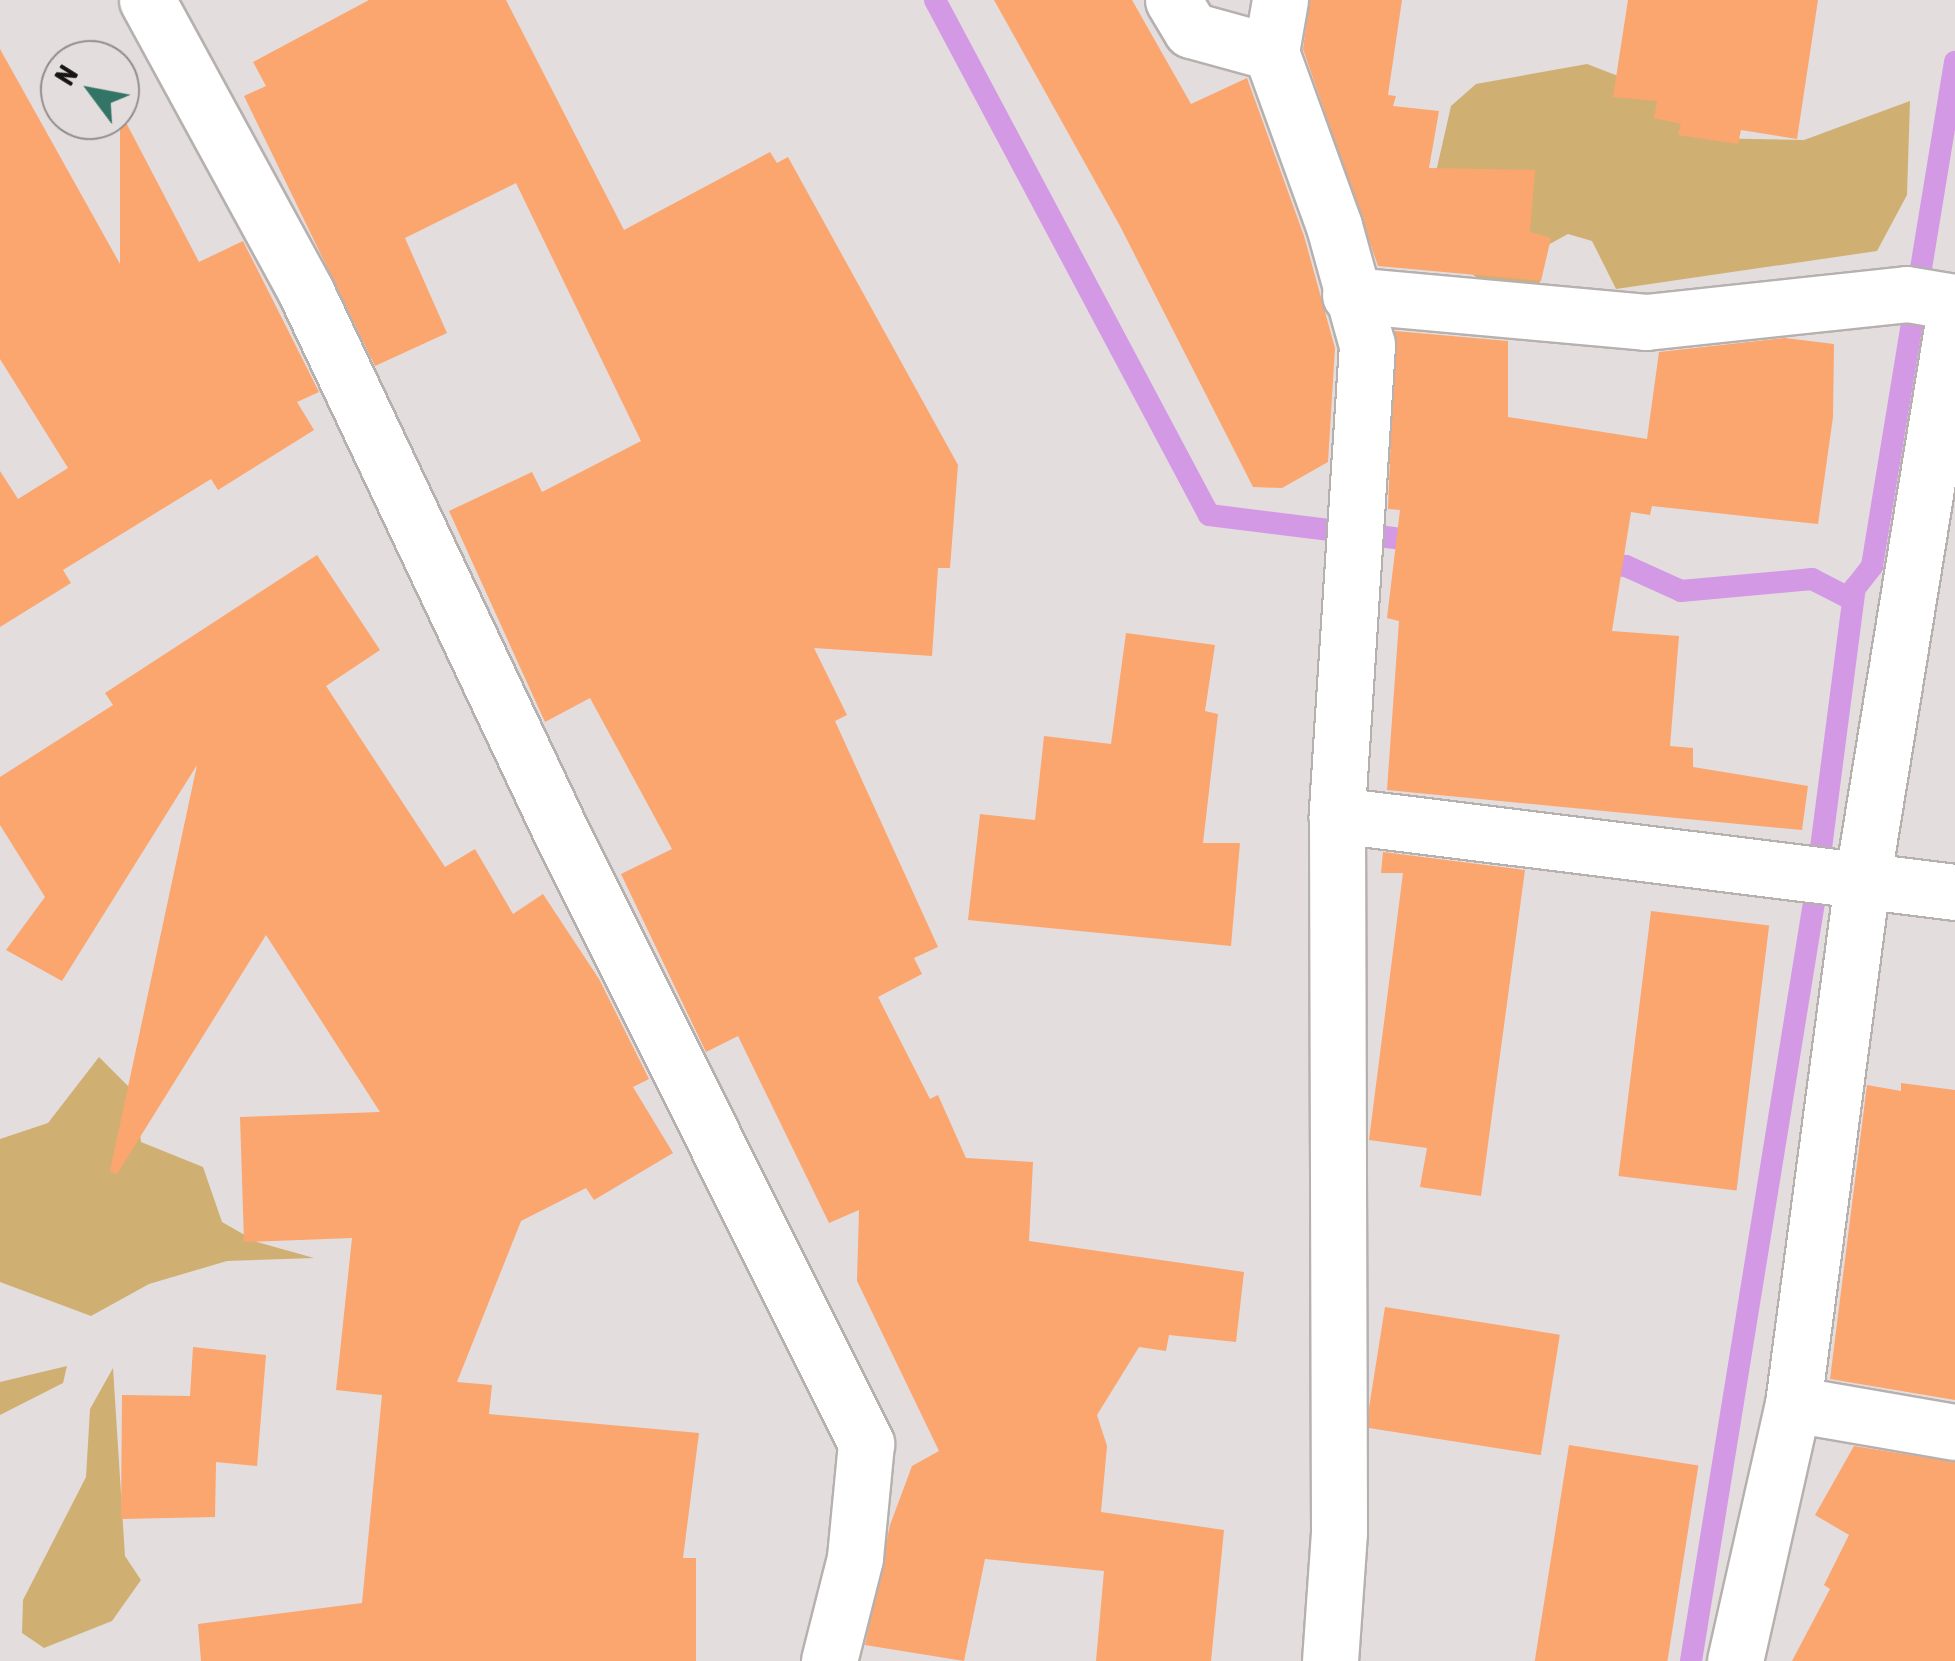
<!DOCTYPE html>
<style>
body{margin:0}
#map{position:relative;width:1955px;height:1661px;overflow:hidden;background:#e4dddd;font-family:"Asap Condensed",sans-serif}
div>[style]{position:absolute}
.green>*{inset:0;background:#d0b072}
.stream>*{height:22px;margin:-11px;padding:0 11px;transform-origin:11px;border-radius:11px;background:#d499e5}
.building>*{inset:0;background:#fba56f;transform-origin:0 0}
.roads{filter:drop-shadow(2px 0 #b6b0af) drop-shadow(-2px 0 #b6b0af) drop-shadow(0 2px #b6b0af) drop-shadow(0 -2px #b6b0af)}
.street>*{height:55px;margin:-27.5px;padding:0 27.5px;transform-origin:27.5px;border-radius:27.5px;background:#fff}
span{translate:-50% -50%;white-space:nowrap;text-align:center;line-height:1.15;-webkit-text-stroke:8px #e4dddd;paint-order:stroke}
.north{position:absolute;left:40px;top:40px;width:100px;height:100px;box-sizing:border-box;background:#e4dddd;border:2px solid #928d8d;border-radius:50%;rotate:302deg;font-size:28px;font-weight:700;line-height:40px;text-align:center;color:#161414}
.north::after{content:'';display:block;margin:auto;width:35px;height:45px;background:#327465;clip-path:polygon(50% 0,100% 100%,50% 72%,0 100%)}
</style>
<div id="map">
<div class="green">
<i style="clip-path:polygon(1587px 64px,1639px 84px,1702px 138px,1804px 140px,1910px 101px,1907px 195px,1877px 251px,1616px 289px,1592px 241px,1568px 234px,1546px 246px,1539px 287px,1488px 287px,1435px 243px,1436px 172px,1451px 106px,1476px 84px)"></i>
<i style="clip-path:polygon(99px 1057px,134px 1092px,141px 1142px,203px 1167px,222px 1222px,257px 1242px,314px 1258px,227px 1261px,149px 1284px,91px 1316px,0 1282px,0 1139px,48px 1123px)"></i>
<i style="clip-path:polygon(67px 1366px,63px 1383px,0 1415px,0 1382px)"></i>
<i style="clip-path:polygon(113px 1368px,125px 1556px,141px 1580px,112px 1621px,44px 1648px,22px 1633px,23px 1600px,86px 1477px,90px 1409px)"></i>
</div>
<div class="stream">
<i style="left:935px;top:0;width:583px;rotate:61.99deg"></i>
<i style="left:1209px;top:515px;width:218px;rotate:7.1deg"></i>
<i style="left:1591px;top:563px;width:35px;rotate:5deg"></i>
<i style="left:1626px;top:566px;width:60px;rotate:24.4deg"></i>
<i style="left:1681px;top:591px;width:132px;rotate:-5.2deg"></i>
<i style="left:1812px;top:579px;width:46px;rotate:27.1deg"></i>
<i style="left:1691px;top:1661px;width:769px;rotate:-80.79deg"></i>
<i style="left:1814px;top:902px;width:317px;rotate:-82.6deg"></i>
<i style="left:1855px;top:588px;width:28px;rotate:-52deg"></i>
<i style="left:1872px;top:566px;width:511px;rotate:-80.65deg"></i>
</div>
<div class="building">
<i style="clip-path:polygon(369px 0,506px 0,624px 230px,770px 152px,777px 163px,788px 157px,958px 465px,950px 568px,938px 568px,932px 656px,814px 648px,847px 715px,835px 721px,938px 947px,914px 958px,922px 974px,878px 997px,930px 1099px,938px 1095px,966px 1158px,1033px 1162px,1029px 1241px,1244px 1272px,1236px 1342px,1169px 1335px,1166px 1351px,1139px 1347px,1097px 1415px,1107px 1446px,1101px 1512px,1224px 1530px,1211px 1661px,1096px 1661px,1104px 1571px,985px 1559px,964px 1661px,865px 1645px,890px 1525px,912px 1466px,939px 1451px,857px 1281px,859px 1210px,829px 1223px,738px 1036px,706px 1052px,621px 874px,672px 849px,590px 698px,545px 722px,449px 511px,532px 472px,542px 492px,641px 441px,516px 183px,405px 238px,447px 333px,375px 366px,244px 96px,266px 86px,253px 62px)"></i>
<i style="clip-path:polygon(994px 0,1132px 0,1191px 104px,1247px 78px,1304px 236px,1335px 348px,1328px 462px,1282px 488px,1253px 487px,1120px 226px)"></i>
<i style="clip-path:polygon(1310px 0,1402px 0,1388px 95px,1396px 96px,1393px 106px,1439px 111px,1429px 168px,1535px 170px,1530px 232px,1551px 238px,1541px 281px,1378px 266px,1303px 49px)"></i>
<i style="clip-path:polygon(1628px 0,1818px 0,1797px 139px,1741px 130px,1738px 144px,1678px 135px,1681px 124px,1654px 118px,1657px 101px,1613px 97px)"></i>
<i style="clip-path:polygon(0 49px,120px 264px,120px 111px,199px 262px,243px 241px,319px 392px,297px 402px,314px 430px,218px 490px,211px 479px,63px 570px,71px 583px,0 627px,0 471px,18px 499px,68px 468px,0 359px)"></i>
<i style="clip-path:polygon(1395px 331px,1508px 341px,1508px 417px,1647px 439px,1659px 352px,1785px 338px,1834px 344px,1833px 417px,1818px 524px,1652px 506px,1650px 515px,1631px 512px,1612px 631px,1679px 636px,1670px 746px,1693px 748px,1693px 767px,1808px 786px,1802px 830px,1387px 790px,1399px 621px,1387px 618px,1400px 510px,1388px 509px)"></i>
<i style="clip-path:polygon(317px 555px,380px 650px,326px 686px,445px 867px,475px 849px,513px 914px,543px 894px,599px 979px,649px 1079px,633px 1087px,673px 1153px,594px 1200px,586px 1188px,521px 1221px,457px 1382px,492px 1385px,489px 1414px,699px 1433px,683px 1558px,696px 1558px,696px 1661px,201px 1661px,198px 1624px,362px 1603px,382px 1395px,336px 1390px,352px 1238px,244px 1242px,240px 1117px,380px 1112px,266px 935px,117px 1174px,110px 1171px,197px 765px,62px 981px,6px 950px,45px 897px,0 825px,0 777px,113px 705px,105px 693px)"></i>
<i style="clip-path:polygon(1126px 633px,1215px 645px,1205px 711px,1218px 714px,1203px 843px,1240px 843px,1231px 946px,968px 920px,980px 814px,1035px 820px,1044px 736px,1111px 744px)"></i>
<i style="clip-path:polygon(1383px 852px,1525px 870px,1481px 1196px,1420px 1187px,1427px 1148px,1369px 1140px,1403px 873px,1381px 873px)"></i>
<i style="left:1651px;top:911px;width:119px;height:267px;rotate:7deg"></i>
<i style="clip-path:polygon(1901px 1083px,1955px 1090px,1955px 1400px,1830px 1379px,1867px 1085px,1901px 1091px)"></i>
<i style="left:1385px;top:1307px;width:177px;height:122px;rotate:9deg"></i>
<i style="clip-path:polygon(193px 1347px,266px 1355px,257px 1466px,216px 1462px,215px 1517px,121px 1519px,122px 1395px,190px 1396px)"></i>
<i style="left:1569px;top:1445px;width:131px;height:219px;rotate:9deg"></i>
<i style="clip-path:polygon(1854px 1446px,1955px 1462px,1955px 1661px,1792px 1661px,1830px 1589px,1824px 1585px,1849px 1535px,1815px 1515px)"></i>
</div>
<div class="roads">
<div class="street">
<i style="left:147px;top:0;width:332px;rotate:61.4deg"></i>
<i style="left:306px;top:292px;width:599px;rotate:64.72deg"></i>
<i style="left:562px;top:834px;width:681px;rotate:63.47deg"></i>
<i style="left:866px;top:1443px;width:116px;rotate:95.5deg"></i>
<i style="left:855px;top:1558px;width:106px;rotate:104.2deg"></i>
<i style="left:1173px;top:0;width:35px;rotate:59deg"></i>
<i style="left:1191px;top:30px;width:83px;rotate:15.4deg"></i>
<i style="left:1280px;top:0;width:53px;rotate:99.8deg"></i>
<i style="left:1271px;top:52px;width:185px;rotate:70.1deg"></i>
<i style="left:1334px;top:226px;width:123px;rotate:74.5deg"></i>
<i style="left:1367px;top:345px;width:471px;rotate:93.7deg"></i>
<i style="left:1350px;top:295px;width:297px;rotate:5.2deg"></i>
<i style="left:1646px;top:322px;width:262px;rotate:-6.1deg"></i>
<i style="left:1907px;top:294px;width:49px;rotate:9.5deg"></i>
<i style="left:1793px;top:1404px;width:164px;rotate:9.8deg"></i>
<i style="left:1330px;top:1661px;width:129px;rotate:-86deg"></i>
<i style="left:1339px;top:1532px;width:717px;rotate:-90.16deg"></i>
<i style="left:1337px;top:815px;width:623px;rotate:7.1deg"></i>
<i style="left:1735px;top:1661px;width:263px;rotate:-77.3deg"></i>
<i style="left:1793px;top:1404px;width:527px;rotate:-82.47deg"></i>
<i style="left:1862px;top:882px;width:580px;rotate:-80.78deg"></i>
</div>
</div>
<div class="north">N</div>
</div>
